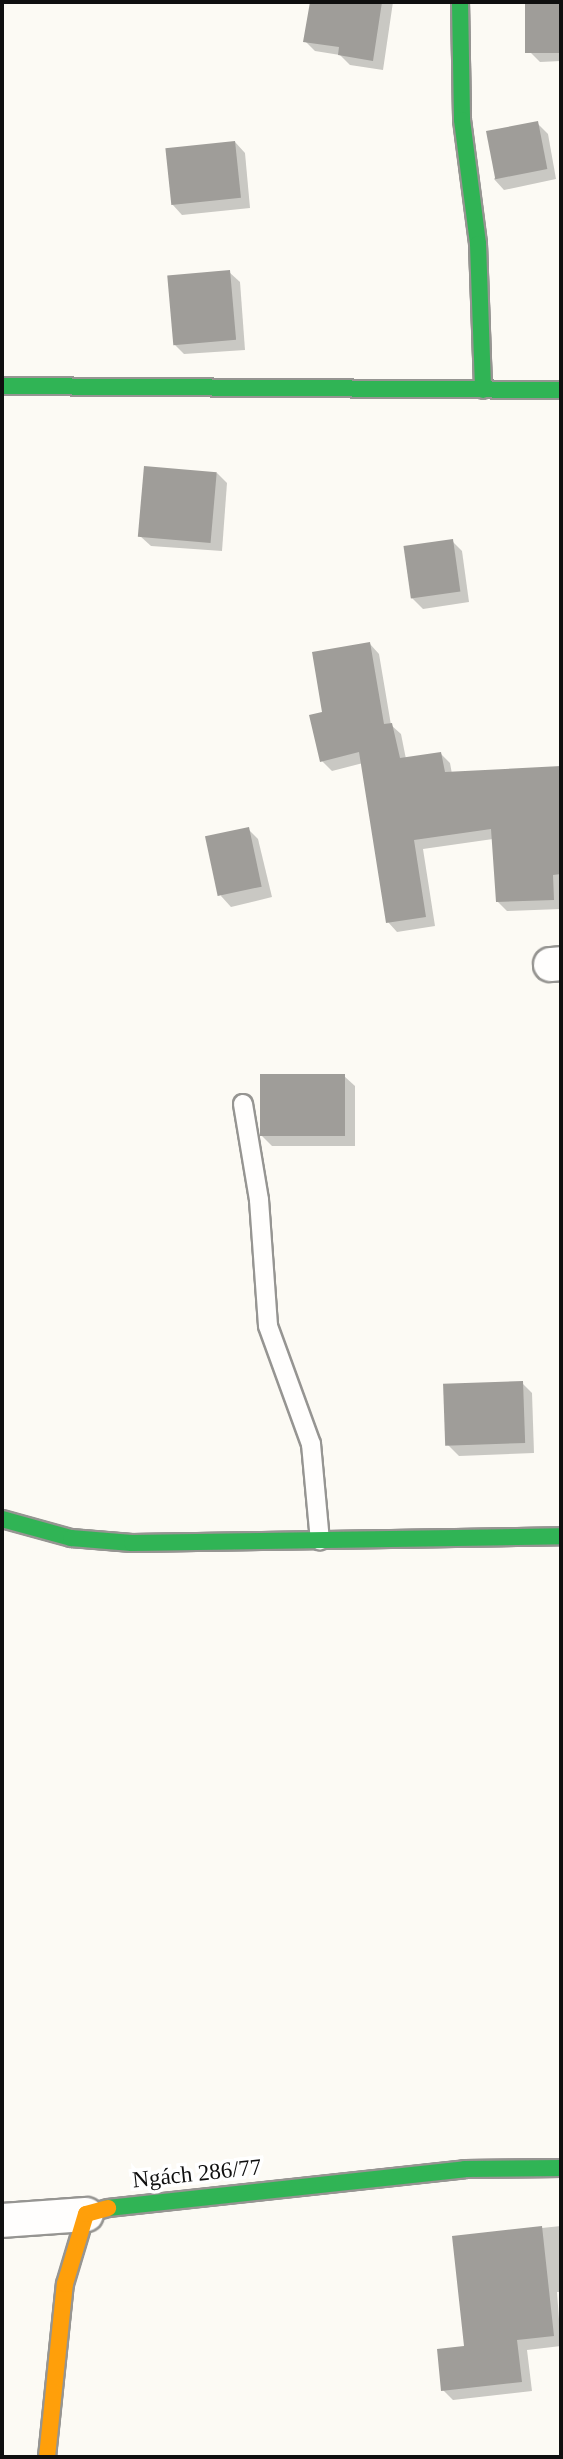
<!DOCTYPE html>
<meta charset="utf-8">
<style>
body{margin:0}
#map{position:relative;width:563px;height:2459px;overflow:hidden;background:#fcfaf4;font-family:"Times New Roman",serif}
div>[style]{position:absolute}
.shadow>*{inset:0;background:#0003}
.building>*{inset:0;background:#9f9d99;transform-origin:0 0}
.roads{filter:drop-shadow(2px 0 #969592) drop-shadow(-2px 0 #969592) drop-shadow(0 2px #969592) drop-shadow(0 -2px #969592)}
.lane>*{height:18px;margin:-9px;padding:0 9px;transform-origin:9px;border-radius:9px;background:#fffefd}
.street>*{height:33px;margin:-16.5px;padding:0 16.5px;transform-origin:16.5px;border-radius:16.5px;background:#fffefd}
.fast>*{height:16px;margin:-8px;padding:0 8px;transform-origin:8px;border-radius:8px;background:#30b455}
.slow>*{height:16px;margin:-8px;padding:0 8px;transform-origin:8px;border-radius:8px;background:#ff9f0a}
span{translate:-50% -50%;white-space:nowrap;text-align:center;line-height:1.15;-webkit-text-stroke:7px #fff;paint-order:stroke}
.street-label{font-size:23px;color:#0f0f0f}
.frame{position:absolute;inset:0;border:4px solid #0f0f0f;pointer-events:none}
</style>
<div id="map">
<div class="shadow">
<i style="clip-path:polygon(311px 2px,393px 2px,383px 70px,350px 65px,340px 55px,315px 51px,305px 41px)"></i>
<i style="clip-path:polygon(526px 2px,561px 2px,561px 61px,540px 62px,530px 52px)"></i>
<i style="clip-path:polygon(537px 123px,548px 134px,556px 179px,504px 190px,494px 179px)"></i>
<i style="clip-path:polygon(235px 142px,245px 153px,250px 208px,182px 215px,172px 204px)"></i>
<i style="clip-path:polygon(229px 272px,240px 282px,245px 350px,184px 354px,174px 344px)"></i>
<i style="clip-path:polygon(217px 473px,227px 483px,222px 551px,151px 546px,140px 536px)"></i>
<i style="clip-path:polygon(452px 541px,462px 551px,469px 602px,423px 609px,412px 598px)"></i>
<i style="clip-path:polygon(370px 644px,379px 654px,391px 725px,401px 734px,406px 759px,441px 754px,450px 763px,452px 774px,561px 768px,561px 909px,507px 911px,497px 901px,493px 839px,423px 849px,435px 926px,397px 932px,388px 922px,363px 763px,332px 771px,322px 761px,324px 713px)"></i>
<i style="clip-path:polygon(248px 829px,258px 839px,272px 897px,231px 907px,221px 896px)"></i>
<i style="clip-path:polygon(344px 1076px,355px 1086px,355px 1146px,272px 1146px,262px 1136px)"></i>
<i style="clip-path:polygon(522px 1383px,532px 1393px,534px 1453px,459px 1456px,448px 1445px)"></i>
<i style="clip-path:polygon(561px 2226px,561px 2292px,557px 2292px,561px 2346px,527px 2350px,532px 2391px,453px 2400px,443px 2390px,466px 2347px,454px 2237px)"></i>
</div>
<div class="building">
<i style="clip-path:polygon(310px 2px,382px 2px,373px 61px,338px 55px,339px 47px,303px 42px)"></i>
<i style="left:525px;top:2px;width:36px;height:51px"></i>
<i style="left:538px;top:121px;width:49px;height:53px;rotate:79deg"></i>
<i style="left:235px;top:141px;width:57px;height:70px;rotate:84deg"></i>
<i style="left:230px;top:270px;width:70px;height:63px;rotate:85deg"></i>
<i style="left:144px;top:466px;width:73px;height:71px;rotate:5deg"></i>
<i style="left:453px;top:539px;width:53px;height:50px;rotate:82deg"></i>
<i style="clip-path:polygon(370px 642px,384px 724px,392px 723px,400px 758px,441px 752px,445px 772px,561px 766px,561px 874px,553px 875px,554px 900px,496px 902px,491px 829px,414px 840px,426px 917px,386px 923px,359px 752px,320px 762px,309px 715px,322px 712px,312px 652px)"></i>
<i style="left:249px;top:827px;width:61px;height:45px;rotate:78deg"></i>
<i style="left:345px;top:1074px;width:62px;height:85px;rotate:90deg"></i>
<i style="left:523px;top:1381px;width:62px;height:80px;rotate:88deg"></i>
<i style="clip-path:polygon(542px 2226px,554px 2336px,517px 2340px,522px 2382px,441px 2391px,437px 2349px,464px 2346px,452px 2236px)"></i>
</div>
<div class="roads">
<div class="lane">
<i style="left:243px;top:1104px;width:97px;rotate:80.5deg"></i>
<i style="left:259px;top:1200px;width:126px;rotate:85.9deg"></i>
<i style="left:268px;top:1326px;width:126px;rotate:70deg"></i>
<i style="left:311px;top:1444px;width:97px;rotate:84.7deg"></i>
</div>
<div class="street">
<i style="left:550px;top:964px;width:11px;rotate:-5deg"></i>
<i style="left:2px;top:2220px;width:84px;rotate:-4.1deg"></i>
</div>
<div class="fast">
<i style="left:460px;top:2px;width:118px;rotate:89deg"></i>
<i style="left:462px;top:120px;width:125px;rotate:82.6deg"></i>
<i style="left:478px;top:244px;width:146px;rotate:88deg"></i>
<i style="left:2px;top:386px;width:559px;rotate:0.41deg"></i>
<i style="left:2px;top:1519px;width:72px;rotate:15.4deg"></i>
<i style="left:71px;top:1538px;width:61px;rotate:4.7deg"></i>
<i style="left:132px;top:1543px;width:429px;rotate:-0.9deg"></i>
<i style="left:108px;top:2208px;width:359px;rotate:-6.2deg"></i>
<i style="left:465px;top:2169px;width:96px;rotate:-0.6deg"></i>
</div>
<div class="slow">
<i style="left:47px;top:2457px;width:174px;rotate:-84.1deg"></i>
<i style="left:65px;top:2284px;width:73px;rotate:-73.3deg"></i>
<i style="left:86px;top:2214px;width:23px;rotate:-15deg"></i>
</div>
</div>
<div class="street-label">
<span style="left:197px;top:2174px;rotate:-6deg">Ngách 286/77</span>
</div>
<div class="frame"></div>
</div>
